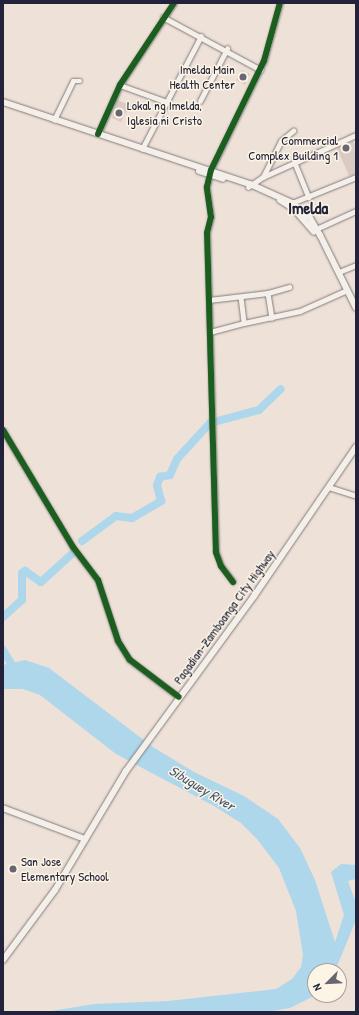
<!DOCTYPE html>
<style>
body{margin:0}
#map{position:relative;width:359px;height:1015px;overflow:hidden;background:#eee1d8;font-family:"Patrick Hand",sans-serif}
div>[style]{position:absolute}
.water>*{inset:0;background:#aed7ec}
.river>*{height:8px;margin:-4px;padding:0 4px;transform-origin:4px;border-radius:4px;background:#aed7ec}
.building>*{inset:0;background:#dacac3}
.roads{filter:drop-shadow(0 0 1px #827c7d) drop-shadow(0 0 1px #827c7d)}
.minor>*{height:4.5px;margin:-2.25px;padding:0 2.25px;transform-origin:2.25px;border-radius:2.25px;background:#f4efe9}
.major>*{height:5.5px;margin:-2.75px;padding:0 2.75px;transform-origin:2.75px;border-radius:2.75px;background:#f4efe9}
.highway>*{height:6px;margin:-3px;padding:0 3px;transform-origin:3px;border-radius:3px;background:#f4efe9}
.cycleway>*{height:6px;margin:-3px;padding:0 3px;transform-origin:3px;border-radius:3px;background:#1b5e20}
.dots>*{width:11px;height:11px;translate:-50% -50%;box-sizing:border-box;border:2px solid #fcf5e5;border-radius:50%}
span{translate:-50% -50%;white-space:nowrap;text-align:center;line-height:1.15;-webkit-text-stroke:3px #fcf5e5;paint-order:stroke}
.poi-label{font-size:13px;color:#22223b}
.right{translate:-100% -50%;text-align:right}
.left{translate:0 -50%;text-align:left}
.street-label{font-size:13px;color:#22223b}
.water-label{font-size:14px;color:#445772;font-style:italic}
.district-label{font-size:17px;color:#22223b;font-weight:700}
.frame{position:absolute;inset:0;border:4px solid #22223b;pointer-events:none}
.north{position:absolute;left:307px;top:963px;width:40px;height:40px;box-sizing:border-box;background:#fcf5e5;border:1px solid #a5a1a1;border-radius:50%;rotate:246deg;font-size:11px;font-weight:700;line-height:16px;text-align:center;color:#22223b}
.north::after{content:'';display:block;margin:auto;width:14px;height:18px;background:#696572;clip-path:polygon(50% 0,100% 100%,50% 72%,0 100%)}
</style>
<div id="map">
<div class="water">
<div style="clip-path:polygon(25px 660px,49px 668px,153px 747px,194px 772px,244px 796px,278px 819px,300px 848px,315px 880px,335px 942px,344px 915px,331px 872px,341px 864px,356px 865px,356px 879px,348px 881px,356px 903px,356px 920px,335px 971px,315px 971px,316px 995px,290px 1008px,267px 1012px,45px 1012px,94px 1004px,168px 1001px,276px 989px,292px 979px,301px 967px,303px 955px,296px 911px,279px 868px,257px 839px,241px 823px,214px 806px,116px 754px,40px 695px,23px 689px,3px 689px,3px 665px)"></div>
</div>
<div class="river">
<div style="left:82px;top:541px;width:42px;rotate:-36.3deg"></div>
<div style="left:116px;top:516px;width:16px;rotate:7deg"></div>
<div style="left:132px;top:518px;width:34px;rotate:-30deg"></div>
<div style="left:161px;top:501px;width:16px;rotate:-104deg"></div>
<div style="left:157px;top:485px;width:9px;rotate:-69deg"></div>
<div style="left:160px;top:477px;width:10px;rotate:-11deg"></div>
<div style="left:170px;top:475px;width:17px;rotate:-66deg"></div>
<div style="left:177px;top:459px;width:49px;rotate:-47.5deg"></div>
<div style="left:210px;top:423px;width:51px;rotate:-14.9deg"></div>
<div style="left:259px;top:410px;width:30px;rotate:-44deg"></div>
<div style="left:3px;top:617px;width:25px;rotate:-42deg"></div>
<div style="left:22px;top:600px;width:27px;rotate:-90deg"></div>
<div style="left:22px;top:573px;width:4px;rotate:-34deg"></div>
<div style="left:25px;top:571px;width:19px;rotate:35deg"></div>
<div style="left:41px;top:582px;width:43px;rotate:-42.2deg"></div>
<div style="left:3px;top:650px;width:26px;rotate:59deg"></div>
</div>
<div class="building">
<div style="clip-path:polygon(242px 70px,250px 74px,245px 85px,236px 80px)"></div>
<div style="clip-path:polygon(117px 100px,130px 105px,121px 122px,112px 118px)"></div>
<div style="clip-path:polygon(353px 141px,356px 148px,356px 173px,349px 176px,337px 148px)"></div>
</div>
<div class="roads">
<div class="minor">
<div style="left:163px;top:17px;width:111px;rotate:28.4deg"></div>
<div style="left:120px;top:85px;width:50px;rotate:19.9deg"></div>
<div style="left:200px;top:101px;width:59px;rotate:-62.6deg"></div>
<div style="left:54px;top:120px;width:43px;rotate:-64deg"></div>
<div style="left:73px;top:81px;width:7px"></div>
<div style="left:98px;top:134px;width:54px;rotate:-65.8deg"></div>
<div style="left:120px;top:85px;width:98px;rotate:-56.6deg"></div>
<div style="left:142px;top:149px;width:127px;rotate:-62.4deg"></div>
<div style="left:295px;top:163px;width:37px;rotate:68deg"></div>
<div style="left:263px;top:177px;width:40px;rotate:-63.4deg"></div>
<div style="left:281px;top:141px;width:16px;rotate:-40deg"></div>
<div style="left:248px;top:187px;width:18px;rotate:-34deg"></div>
<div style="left:263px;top:177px;width:102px;rotate:-24.3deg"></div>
<div style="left:292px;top:203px;width:69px;rotate:-22.1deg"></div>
<div style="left:314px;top:230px;width:46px;rotate:-24.3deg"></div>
<div style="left:339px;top:272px;width:18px;rotate:-22deg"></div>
<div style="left:268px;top:293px;width:25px;rotate:81deg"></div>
<div style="left:241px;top:297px;width:26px;rotate:83deg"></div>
<div style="left:244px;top:323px;width:57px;rotate:-12.1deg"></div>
<div style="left:300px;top:311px;width:49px;rotate:-24deg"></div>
<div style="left:209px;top:300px;width:59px;rotate:-6.8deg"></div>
<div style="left:268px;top:293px;width:22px;rotate:-16deg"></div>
<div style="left:210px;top:332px;width:35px;rotate:-15deg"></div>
<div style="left:3px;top:430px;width:136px;rotate:59.1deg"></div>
<div style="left:73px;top:547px;width:41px;rotate:52.9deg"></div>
<div style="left:98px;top:580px;width:64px;rotate:71.8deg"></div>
<div style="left:118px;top:641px;width:22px;rotate:58deg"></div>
<div style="left:130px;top:660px;width:61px;rotate:37.1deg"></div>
<div style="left:329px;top:487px;width:28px;rotate:18deg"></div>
<div style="left:233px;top:582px;width:20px;rotate:-127deg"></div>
<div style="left:221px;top:566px;width:15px;rotate:-110deg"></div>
<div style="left:216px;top:552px;width:319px;rotate:-91.6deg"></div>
<div style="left:207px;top:233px;width:16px;rotate:-76deg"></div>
<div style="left:211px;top:217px;width:30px;rotate:-98deg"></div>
<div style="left:207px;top:187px;width:17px;rotate:-77deg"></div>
<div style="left:211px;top:170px;width:121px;rotate:-64.1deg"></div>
<div style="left:264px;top:61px;width:60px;rotate:-74.6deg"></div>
</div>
<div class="major">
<div style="left:3px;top:808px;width:88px;rotate:20.7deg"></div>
</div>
<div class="highway">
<div style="left:3px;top:102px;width:260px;rotate:18.4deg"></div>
<div style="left:250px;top:184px;width:46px;rotate:24.3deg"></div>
<div style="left:292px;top:203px;width:23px;rotate:40deg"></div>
<div style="left:310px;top:218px;width:20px;rotate:60deg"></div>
<div style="left:320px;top:235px;width:81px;rotate:63.7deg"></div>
<div style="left:199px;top:171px;width:25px;rotate:18deg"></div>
<div style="left:280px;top:200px;width:17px;rotate:33deg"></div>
<div style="left:294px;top:209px;width:30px;rotate:49deg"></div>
<div style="left:3px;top:960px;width:87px;rotate:-53.4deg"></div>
<div style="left:55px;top:890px;width:139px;rotate:-59.2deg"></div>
<div style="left:126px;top:771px;width:217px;rotate:-53.8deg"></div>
<div style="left:254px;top:596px;width:181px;rotate:-55.6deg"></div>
</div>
</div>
<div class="cycleway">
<div style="left:98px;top:134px;width:54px;rotate:-65.8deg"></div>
<div style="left:120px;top:85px;width:98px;rotate:-56.6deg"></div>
<div style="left:3px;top:430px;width:136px;rotate:59.1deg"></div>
<div style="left:73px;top:547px;width:41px;rotate:52.9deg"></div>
<div style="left:98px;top:580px;width:64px;rotate:71.8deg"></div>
<div style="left:118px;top:641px;width:22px;rotate:58deg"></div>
<div style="left:130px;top:660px;width:61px;rotate:37.1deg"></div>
<div style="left:233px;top:582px;width:20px;rotate:-127deg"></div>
<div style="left:221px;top:566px;width:15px;rotate:-110deg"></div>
<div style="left:216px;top:552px;width:319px;rotate:-91.6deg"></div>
<div style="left:207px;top:233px;width:16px;rotate:-76deg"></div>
<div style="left:211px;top:217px;width:30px;rotate:-98deg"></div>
<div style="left:207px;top:187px;width:17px;rotate:-77deg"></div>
<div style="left:211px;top:170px;width:121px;rotate:-64.1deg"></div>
<div style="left:264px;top:61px;width:60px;rotate:-74.6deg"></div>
</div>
<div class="dots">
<div style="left:243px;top:77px;background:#696572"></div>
<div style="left:119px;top:113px;background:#696572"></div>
<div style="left:346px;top:148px;background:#696572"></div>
<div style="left:13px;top:869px;background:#696572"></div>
</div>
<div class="poi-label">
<span class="right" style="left:235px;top:77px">Imelda Main<br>Health Center</span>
<span class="left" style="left:127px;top:113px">Lokal ng Imelda,<br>Iglesia ni Cristo</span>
<span class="right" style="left:338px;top:148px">Commercial<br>Complex Building 1</span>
<span class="left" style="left:21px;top:869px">San Jose<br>Elementary School</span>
</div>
<div class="street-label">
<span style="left:224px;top:617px;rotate:-54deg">Pagadian-Zamboanga City Highway</span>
</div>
<div class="water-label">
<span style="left:202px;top:788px;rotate:31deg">Sibuguey River</span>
</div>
<div class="district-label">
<span style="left:308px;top:208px">Imelda</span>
</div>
<div class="frame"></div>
<div class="north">N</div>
</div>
